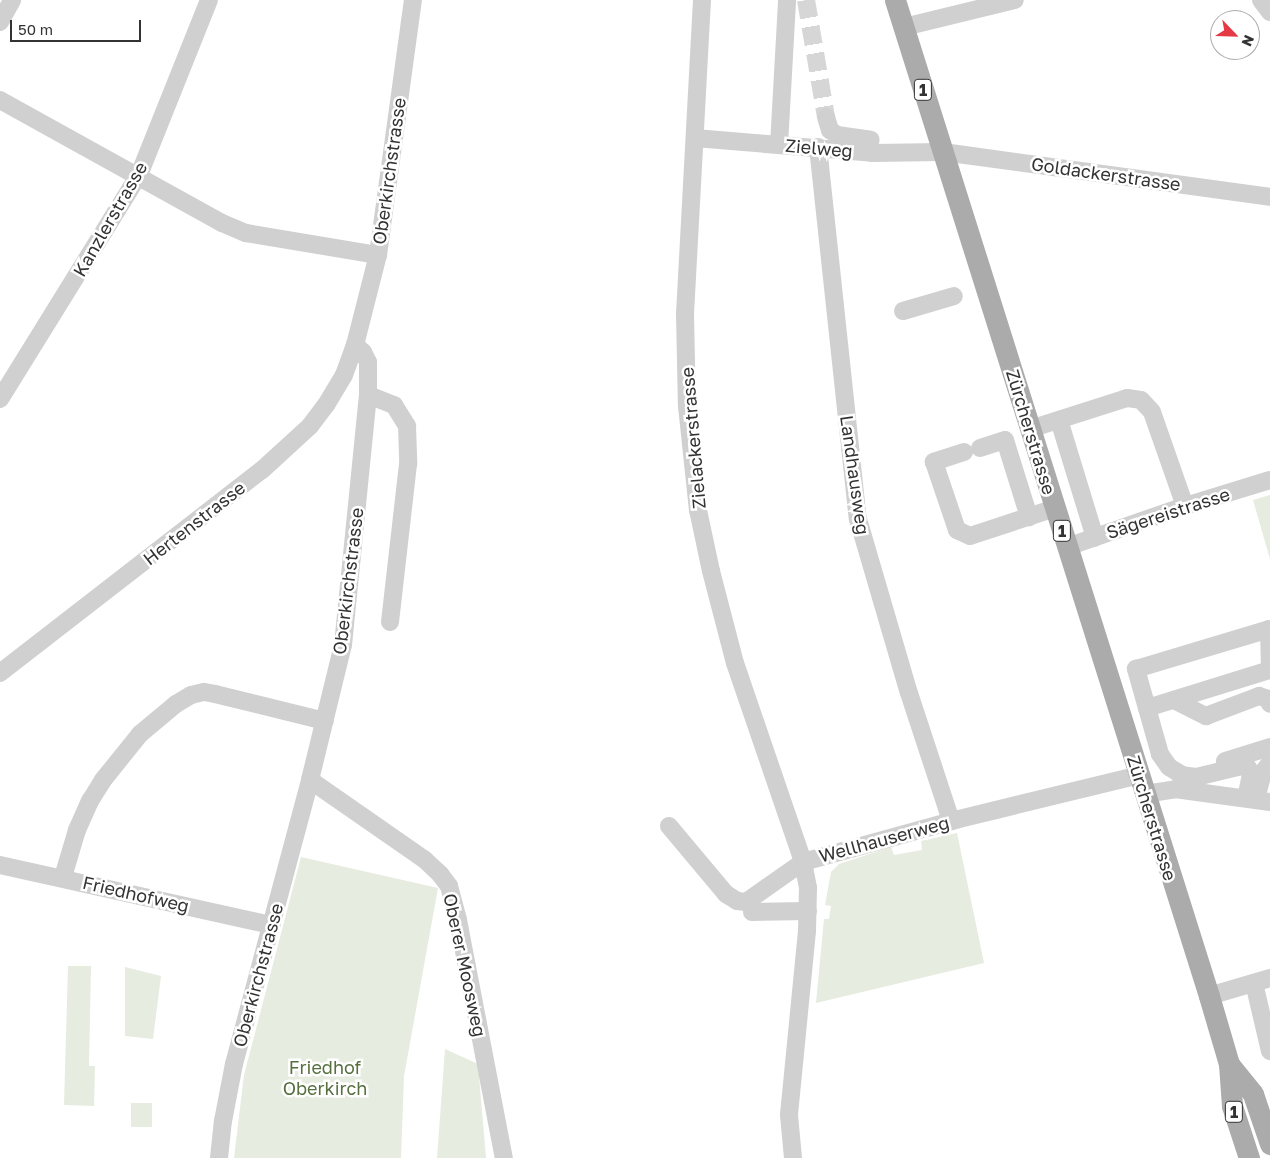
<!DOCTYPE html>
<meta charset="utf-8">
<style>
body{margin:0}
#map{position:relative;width:1270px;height:1158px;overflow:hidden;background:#fff;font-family:"Golos Text",sans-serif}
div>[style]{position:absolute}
.green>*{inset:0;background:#e6ecdf;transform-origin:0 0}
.minor-tunnel>*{height:18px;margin-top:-9px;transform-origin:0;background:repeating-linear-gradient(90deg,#d6d6d6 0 18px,transparent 0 27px)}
.minor>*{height:18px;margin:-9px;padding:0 9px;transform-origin:9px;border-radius:9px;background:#d0d0d0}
.major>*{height:21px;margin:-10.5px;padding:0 10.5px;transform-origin:10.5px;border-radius:10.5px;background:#ababab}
span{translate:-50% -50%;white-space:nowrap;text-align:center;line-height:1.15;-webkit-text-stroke:5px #fff;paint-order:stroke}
.shield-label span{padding:1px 4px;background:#fff;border:1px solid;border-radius:4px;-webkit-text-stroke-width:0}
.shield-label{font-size:16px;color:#333;font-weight:700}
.street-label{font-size:18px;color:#333}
.park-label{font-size:18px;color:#56703f}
.north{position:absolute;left:1210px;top:10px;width:50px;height:50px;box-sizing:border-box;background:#fff;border:1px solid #adadad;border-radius:50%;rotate:114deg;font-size:14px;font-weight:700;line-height:20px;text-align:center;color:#333}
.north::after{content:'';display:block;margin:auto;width:18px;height:22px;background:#e63946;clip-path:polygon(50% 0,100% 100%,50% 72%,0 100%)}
.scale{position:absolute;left:10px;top:20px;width:131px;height:22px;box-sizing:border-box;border:2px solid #333;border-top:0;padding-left:6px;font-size:15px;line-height:18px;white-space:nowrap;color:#333;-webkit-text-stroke:4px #fff;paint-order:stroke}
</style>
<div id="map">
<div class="green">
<div style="clip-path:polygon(1270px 495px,1270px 559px,1253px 500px)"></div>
<div style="clip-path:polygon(957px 833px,984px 963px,816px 1003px,824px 919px,829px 919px,831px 906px,825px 905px,831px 872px,839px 864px,891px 847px,894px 855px,922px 850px,921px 841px)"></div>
<div style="clip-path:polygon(301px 857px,438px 888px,404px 1076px,401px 1158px,234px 1158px,244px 1075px)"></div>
<div style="clip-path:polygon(68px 966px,91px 966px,89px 1066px,95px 1066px,94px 1106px,64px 1105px)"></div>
<div style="clip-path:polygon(125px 967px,161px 976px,153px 1039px,125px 1036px)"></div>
<div style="clip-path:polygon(445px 1049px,478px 1064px,486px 1158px,437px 1158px)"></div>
<div style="left:131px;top:1103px;width:21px;height:24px"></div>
</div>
<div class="minor-tunnel">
<div style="left:806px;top:0;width:119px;rotate:80.3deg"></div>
</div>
<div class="minor">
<div style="left:702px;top:0;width:314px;rotate:93.1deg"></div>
<div style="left:685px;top:314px;width:92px;rotate:88.8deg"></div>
<div style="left:687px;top:406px;width:105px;rotate:84deg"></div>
<div style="left:698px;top:510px;width:62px;rotate:78deg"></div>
<div style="left:711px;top:571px;width:95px;rotate:75.4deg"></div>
<div style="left:735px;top:663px;width:210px;rotate:71.1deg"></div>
<div style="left:803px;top:862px;width:26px;rotate:79deg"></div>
<div style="left:808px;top:888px;width:43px;rotate:91.3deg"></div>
<div style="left:807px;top:931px;width:185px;rotate:95.6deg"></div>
<div style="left:789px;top:1115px;width:43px;rotate:84.7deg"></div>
<div style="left:1261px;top:0;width:15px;rotate:53deg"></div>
<div style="left:0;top:22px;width:25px;rotate:-61deg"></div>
<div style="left:904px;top:27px;width:114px;rotate:-13.7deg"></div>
<div style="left:0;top:100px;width:254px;rotate:29deg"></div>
<div style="left:222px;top:223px;width:26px;rotate:23deg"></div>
<div style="left:246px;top:233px;width:134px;rotate:9.5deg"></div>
<div style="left:826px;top:117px;width:14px;rotate:73deg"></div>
<div style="left:830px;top:130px;width:9px;rotate:36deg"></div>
<div style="left:837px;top:135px;width:34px;rotate:8deg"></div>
<div style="left:695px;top:138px;width:178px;rotate:4.8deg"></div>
<div style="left:872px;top:153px;width:71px;rotate:-0.8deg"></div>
<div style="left:943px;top:152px;width:330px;rotate:7.8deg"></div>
<div style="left:779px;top:145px;width:145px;rotate:-86.8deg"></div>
<div style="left:818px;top:147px;width:374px;rotate:83.9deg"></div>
<div style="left:858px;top:519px;width:181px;rotate:73.7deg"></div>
<div style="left:909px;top:693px;width:135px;rotate:71.8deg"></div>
<div style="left:903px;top:311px;width:53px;rotate:-16.4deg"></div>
<div style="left:368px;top:395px;width:28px;rotate:21deg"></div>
<div style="left:394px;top:405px;width:25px;rotate:58deg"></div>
<div style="left:407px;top:426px;width:38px;rotate:88deg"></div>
<div style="left:408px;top:464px;width:159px;rotate:96.5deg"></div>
<div style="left:0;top:399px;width:264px;rotate:-58.2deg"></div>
<div style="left:139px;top:175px;width:188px;rotate:-68.2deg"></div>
<div style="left:1059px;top:420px;width:123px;rotate:73deg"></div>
<div style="left:1030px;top:429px;width:102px;rotate:-17.7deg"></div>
<div style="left:1127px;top:398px;width:14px;rotate:8deg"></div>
<div style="left:1141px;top:400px;width:16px;rotate:47deg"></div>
<div style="left:1152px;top:412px;width:100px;rotate:70.7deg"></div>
<div style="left:980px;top:448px;width:26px;rotate:-18deg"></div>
<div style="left:1005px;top:440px;width:81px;rotate:72.7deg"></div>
<div style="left:964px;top:452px;width:32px;rotate:162deg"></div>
<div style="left:934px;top:462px;width:72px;rotate:71.3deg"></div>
<div style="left:957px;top:530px;width:14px;rotate:25deg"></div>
<div style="left:970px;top:536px;width:89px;rotate:-18.2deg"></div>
<div style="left:1067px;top:547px;width:125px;rotate:-19.2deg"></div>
<div style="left:1185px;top:506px;width:89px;rotate:-17deg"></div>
<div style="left:0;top:673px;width:331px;rotate:-37.8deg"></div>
<div style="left:262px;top:470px;width:65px;rotate:-42.5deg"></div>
<div style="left:310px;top:426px;width:26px;rotate:-53deg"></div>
<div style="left:326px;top:405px;width:35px;rotate:-59deg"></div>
<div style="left:344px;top:375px;width:32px;rotate:-70deg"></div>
<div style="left:355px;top:345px;width:93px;rotate:-75.7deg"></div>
<div style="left:378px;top:255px;width:257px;rotate:-82.2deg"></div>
<div style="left:1174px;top:700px;width:36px;rotate:27deg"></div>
<div style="left:1206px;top:716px;width:57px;rotate:-20.7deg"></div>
<div style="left:1259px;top:696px;width:9px;rotate:18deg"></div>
<div style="left:1268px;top:699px;width:5px;rotate:68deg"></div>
<div style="left:1147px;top:708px;width:41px;rotate:-105.8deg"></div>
<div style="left:1136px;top:669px;width:139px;rotate:-16.7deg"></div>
<div style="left:1269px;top:629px;width:41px;rotate:88.6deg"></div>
<div style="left:1225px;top:761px;width:47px;rotate:-17.3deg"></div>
<div style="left:310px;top:780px;width:140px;rotate:34.8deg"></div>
<div style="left:425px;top:860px;width:21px;rotate:43deg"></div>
<div style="left:440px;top:874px;width:15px;rotate:53deg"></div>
<div style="left:449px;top:886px;width:35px;rotate:75deg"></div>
<div style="left:458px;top:920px;width:242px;rotate:79.1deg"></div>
<div style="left:1145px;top:794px;width:30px;rotate:-9deg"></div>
<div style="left:1175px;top:789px;width:96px;rotate:7.8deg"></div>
<div style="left:1257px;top:795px;width:24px;rotate:-75deg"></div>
<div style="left:1263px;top:772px;width:11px;rotate:-52deg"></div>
<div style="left:1246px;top:798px;width:24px;rotate:-78deg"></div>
<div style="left:1251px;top:775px;width:8px;rotate:-113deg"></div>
<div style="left:1248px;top:768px;width:6px;rotate:-162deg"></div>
<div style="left:1242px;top:766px;width:47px;rotate:166.6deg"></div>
<div style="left:1196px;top:777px;width:14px;rotate:-172deg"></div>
<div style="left:1182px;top:775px;width:15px;rotate:-148deg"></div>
<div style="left:1169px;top:767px;width:16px;rotate:-125deg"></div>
<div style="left:1160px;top:754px;width:48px;rotate:-105.8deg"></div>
<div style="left:1147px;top:708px;width:129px;rotate:-17.2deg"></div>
<div style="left:669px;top:826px;width:89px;rotate:50deg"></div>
<div style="left:726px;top:894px;width:13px;rotate:32deg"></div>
<div style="left:737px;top:901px;width:9px;rotate:6deg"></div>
<div style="left:746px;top:902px;width:70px;rotate:-35.1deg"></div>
<div style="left:803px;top:862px;width:162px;rotate:-15.4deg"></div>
<div style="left:959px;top:819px;width:185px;rotate:-13.7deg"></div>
<div style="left:0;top:865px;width:278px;rotate:12.5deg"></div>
<div style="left:63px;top:877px;width:49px;rotate:-73.4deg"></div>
<div style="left:77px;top:830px;width:32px;rotate:-66deg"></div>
<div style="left:90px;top:801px;width:25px;rotate:-58deg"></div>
<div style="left:103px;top:780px;width:59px;rotate:-51.2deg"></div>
<div style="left:140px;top:734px;width:47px;rotate:-39.8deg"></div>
<div style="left:176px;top:704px;width:17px;rotate:-31deg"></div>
<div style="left:191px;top:695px;width:13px;rotate:-13deg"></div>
<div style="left:204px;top:692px;width:11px;rotate:10deg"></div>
<div style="left:215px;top:694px;width:113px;rotate:13.8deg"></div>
<div style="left:752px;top:912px;width:56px;rotate:-1deg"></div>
<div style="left:1254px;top:983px;width:70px;rotate:76.8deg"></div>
<div style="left:1209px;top:996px;width:64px;rotate:-16.4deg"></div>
<div style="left:219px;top:1158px;width:37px;rotate:-84deg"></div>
<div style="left:223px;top:1121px;width:58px;rotate:-79.1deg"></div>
<div style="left:234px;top:1064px;width:294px;rotate:-75deg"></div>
<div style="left:310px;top:780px;width:139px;rotate:-76.3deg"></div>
<div style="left:343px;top:645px;width:251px;rotate:-84.3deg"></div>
<div style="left:368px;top:395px;width:33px;rotate:-90deg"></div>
<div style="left:368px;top:362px;width:11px;rotate:-117deg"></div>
<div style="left:363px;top:352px;width:11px;rotate:-139deg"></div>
</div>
<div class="major">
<div style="left:895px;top:0;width:1044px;rotate:72.5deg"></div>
<div style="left:1209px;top:996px;width:71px;rotate:73.6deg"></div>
<div style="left:1229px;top:1064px;width:42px;rotate:85.9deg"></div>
<div style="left:1232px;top:1106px;width:55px;rotate:71.9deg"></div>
<div style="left:1229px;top:1064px;width:38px;rotate:51deg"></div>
<div style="left:1253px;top:1094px;width:53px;rotate:71.2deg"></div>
</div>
<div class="shield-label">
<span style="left:923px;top:90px">1</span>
<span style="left:1062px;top:531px">1</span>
<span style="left:1234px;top:1112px">1</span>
</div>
<div class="street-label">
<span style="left:819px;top:148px;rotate:5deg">Zielweg</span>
<span style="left:389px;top:171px;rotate:-82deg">Oberkirchstrasse</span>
<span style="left:1106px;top:174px;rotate:8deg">Goldackerstrasse</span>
<span style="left:110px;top:219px;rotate:-60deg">Kanzlerstrasse</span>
<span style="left:1031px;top:432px;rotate:73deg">Zürcherstrasse</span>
<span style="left:693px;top:438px;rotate:-95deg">Zielackerstrasse</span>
<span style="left:855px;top:475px;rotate:82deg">Landhausweg</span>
<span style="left:1168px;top:513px;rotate:-18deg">Sägereistrasse</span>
<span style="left:194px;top:523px;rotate:-38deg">Hertenstrasse</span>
<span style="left:348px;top:581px;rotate:-83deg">Oberkirchstrasse</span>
<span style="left:1152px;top:818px;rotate:73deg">Zürcherstrasse</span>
<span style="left:884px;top:839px;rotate:-15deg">Wellhauserweg</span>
<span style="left:136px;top:894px;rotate:13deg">Friedhofweg</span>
<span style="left:465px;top:965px;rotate:78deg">Oberer Moosweg</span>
<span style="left:258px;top:975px;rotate:-75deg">Oberkirchstrasse</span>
</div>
<div class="park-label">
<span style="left:325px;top:1078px">Friedhof<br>Oberkirch</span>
</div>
<div class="north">N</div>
<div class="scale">50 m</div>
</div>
